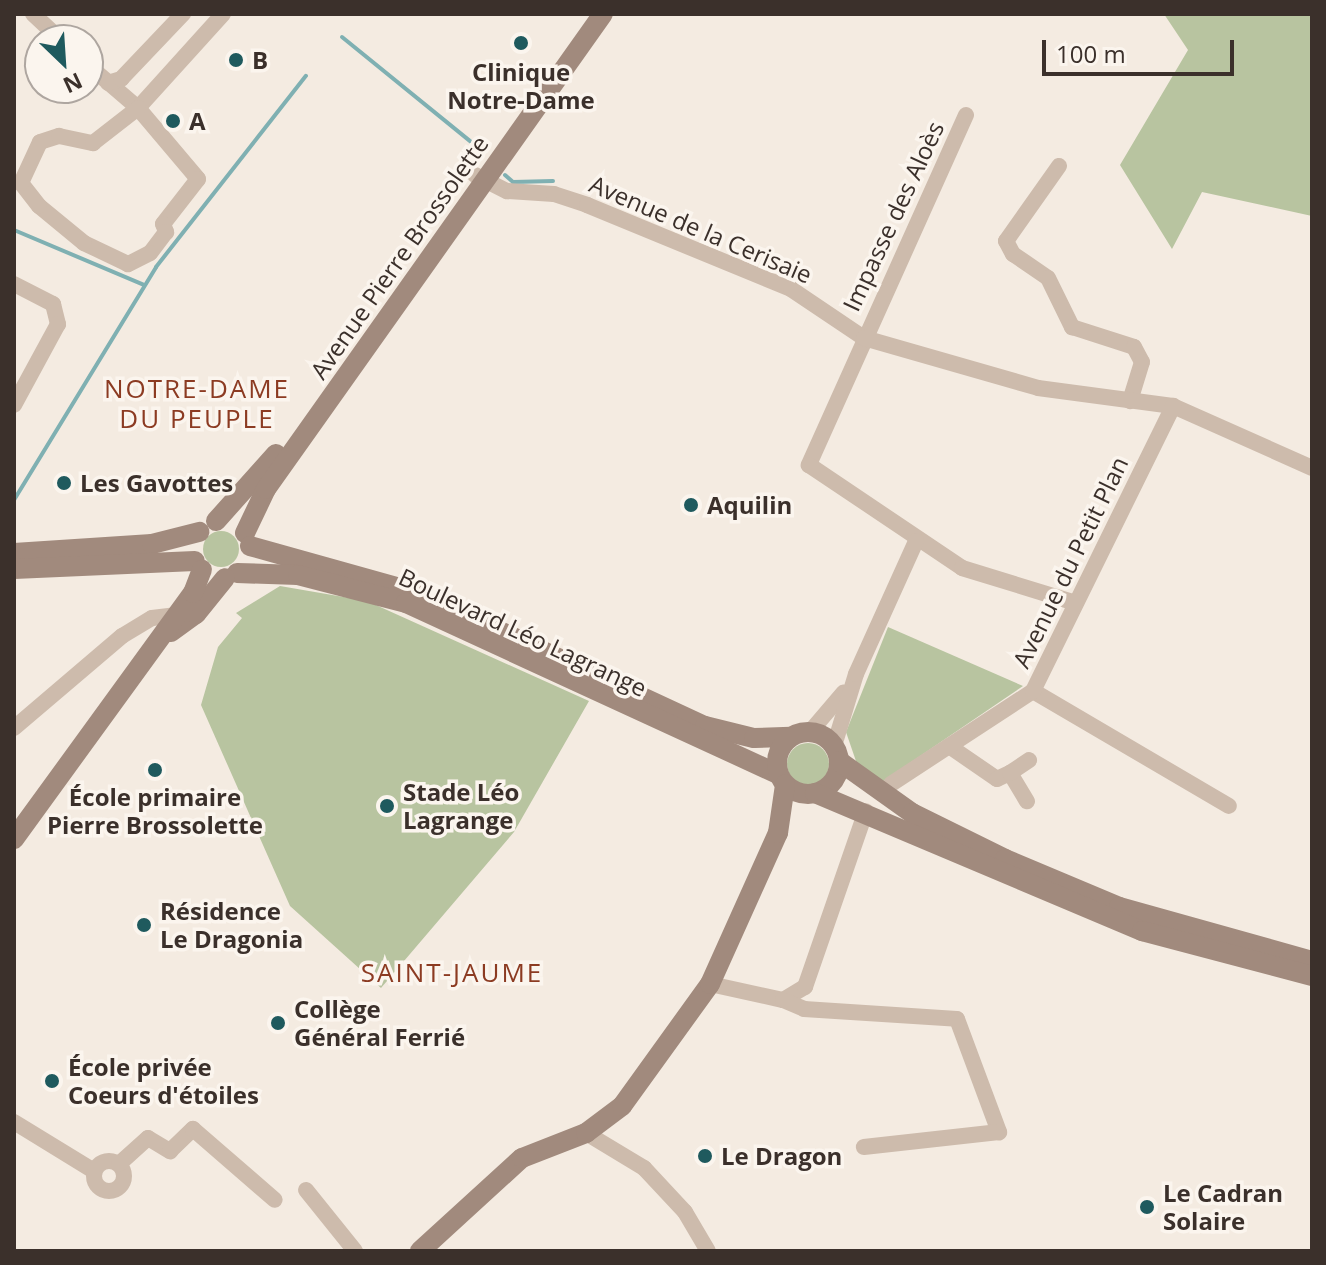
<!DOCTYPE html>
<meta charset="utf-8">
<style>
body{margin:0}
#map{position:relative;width:1326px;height:1265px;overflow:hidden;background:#f4ebe1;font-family:"Open Sans",sans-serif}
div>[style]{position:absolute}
.green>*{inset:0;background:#b8c4a0}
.round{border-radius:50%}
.stream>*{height:4px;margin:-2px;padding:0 2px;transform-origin:2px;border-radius:2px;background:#7fb0b2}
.street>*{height:16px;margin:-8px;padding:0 8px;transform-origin:8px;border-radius:8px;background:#cdbbac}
.street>.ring{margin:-8px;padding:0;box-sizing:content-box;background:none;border:16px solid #cdbbac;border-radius:50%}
.secondary>*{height:20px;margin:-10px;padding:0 10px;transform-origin:10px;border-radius:10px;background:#a18a7d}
.secondary>.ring{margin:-10px;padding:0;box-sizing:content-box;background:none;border:20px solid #a18a7d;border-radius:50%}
.dots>*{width:22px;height:22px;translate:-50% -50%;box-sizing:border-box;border:4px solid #fbf5ee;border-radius:50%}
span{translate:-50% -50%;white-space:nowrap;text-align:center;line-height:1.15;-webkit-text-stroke:7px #fbf5ee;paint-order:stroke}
.poi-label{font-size:24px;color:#3b302b;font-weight:700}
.left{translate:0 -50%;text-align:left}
.street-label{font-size:24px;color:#3b302b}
.neighbourhood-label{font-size:26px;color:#8c3b22;letter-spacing:2px}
.frame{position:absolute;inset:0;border:16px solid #3b302b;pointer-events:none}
.north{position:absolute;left:24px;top:24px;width:80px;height:80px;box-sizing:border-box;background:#fbf5ee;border:2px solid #aea6a0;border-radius:50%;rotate:155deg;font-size:22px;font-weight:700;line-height:32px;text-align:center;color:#3b302b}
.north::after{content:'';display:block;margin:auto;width:28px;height:36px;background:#1f5a5e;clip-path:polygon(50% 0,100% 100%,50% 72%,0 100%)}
.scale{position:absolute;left:1042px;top:40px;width:192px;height:36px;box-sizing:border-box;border:4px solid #3b302b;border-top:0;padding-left:10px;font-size:24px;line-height:28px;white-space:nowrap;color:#3b302b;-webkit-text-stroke:6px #fbf5ee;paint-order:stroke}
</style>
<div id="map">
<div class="green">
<div style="clip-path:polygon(1164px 14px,1312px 14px,1312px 216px,1202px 192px,1172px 249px,1120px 165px,1188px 50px)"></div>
<div class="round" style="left:203px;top:531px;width:36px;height:36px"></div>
<div style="clip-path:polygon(280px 586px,367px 601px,589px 701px,514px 832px,381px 988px,290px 906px,201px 705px,218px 647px,242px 618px,236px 613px)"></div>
<div style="clip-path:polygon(888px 627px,1023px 686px,882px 782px,858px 767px,846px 732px)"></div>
<div class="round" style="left:787px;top:743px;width:42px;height:42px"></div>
</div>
<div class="stream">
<div style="left:342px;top:37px;width:173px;rotate:39.1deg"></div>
<div style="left:505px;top:175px;width:11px;rotate:41deg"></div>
<div style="left:513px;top:182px;width:40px;rotate:-1.4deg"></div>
<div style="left:14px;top:230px;width:141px;rotate:22.9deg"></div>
<div style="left:14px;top:500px;width:273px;rotate:-58.6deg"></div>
<div style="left:156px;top:267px;width:243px;rotate:-51.9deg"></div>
</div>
<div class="street">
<div style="left:33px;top:14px;width:38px;rotate:43deg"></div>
<div style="left:88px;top:65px;width:66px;rotate:40.7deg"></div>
<div style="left:138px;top:108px;width:127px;rotate:-47.9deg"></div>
<div style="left:108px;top:83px;width:14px;rotate:-17deg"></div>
<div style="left:121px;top:79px;width:90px;rotate:-46.4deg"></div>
<div style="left:138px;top:108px;width:93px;rotate:49.8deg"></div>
<div style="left:198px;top:179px;width:57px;rotate:127.9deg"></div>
<div style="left:163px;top:224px;width:9px;rotate:69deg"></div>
<div style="left:166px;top:232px;width:26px;rotate:127deg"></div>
<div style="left:150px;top:253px;width:25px;rotate:153deg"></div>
<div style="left:128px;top:264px;width:49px;rotate:-154.5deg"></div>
<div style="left:84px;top:243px;width:58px;rotate:-140.6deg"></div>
<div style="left:39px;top:206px;width:29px;rotate:-128deg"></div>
<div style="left:21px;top:183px;width:45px;rotate:-65.1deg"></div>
<div style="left:40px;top:142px;width:20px;rotate:-18deg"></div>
<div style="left:59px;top:136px;width:35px;rotate:12deg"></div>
<div style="left:93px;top:143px;width:57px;rotate:-37.9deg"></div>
<div style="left:966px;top:115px;width:384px;rotate:114.2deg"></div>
<div style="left:809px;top:465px;width:184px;rotate:33.9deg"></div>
<div style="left:962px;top:568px;width:119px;rotate:17.1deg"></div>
<div style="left:1059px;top:166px;width:92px;rotate:125.2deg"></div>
<div style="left:1006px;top:241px;width:15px;rotate:62deg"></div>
<div style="left:1013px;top:254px;width:42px;rotate:34.4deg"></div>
<div style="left:1048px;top:278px;width:55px;rotate:63.9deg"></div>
<div style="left:1072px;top:327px;width:65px;rotate:17.9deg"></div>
<div style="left:1134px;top:347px;width:17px;rotate:62deg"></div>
<div style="left:1142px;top:362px;width:41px;rotate:107.1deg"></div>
<div style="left:475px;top:175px;width:36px;rotate:27deg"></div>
<div style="left:507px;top:191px;width:47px;rotate:3.7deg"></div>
<div style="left:554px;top:194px;width:35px;rotate:18deg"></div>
<div style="left:587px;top:205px;width:221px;rotate:22.4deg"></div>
<div style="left:791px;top:289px;width:88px;rotate:33.9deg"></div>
<div style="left:864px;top:338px;width:181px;rotate:16deg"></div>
<div style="left:1038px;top:388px;width:136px;rotate:7.6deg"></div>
<div style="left:1173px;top:406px;width:152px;rotate:24deg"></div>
<div style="left:14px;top:284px;width:44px;rotate:27.1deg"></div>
<div style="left:53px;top:304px;width:21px;rotate:76deg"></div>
<div style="left:58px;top:324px;width:92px;rotate:118.5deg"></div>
<div style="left:1033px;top:691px;width:227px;rotate:30.4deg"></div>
<div style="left:14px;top:728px;width:142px;rotate:-40.4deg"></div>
<div style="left:122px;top:636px;width:35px;rotate:-31deg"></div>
<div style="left:152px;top:618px;width:23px;rotate:-7deg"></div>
<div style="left:175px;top:615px;width:8px;rotate:67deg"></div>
<div style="left:810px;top:732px;width:52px;rotate:-49.6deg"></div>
<div style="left:834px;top:746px;width:75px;rotate:-73deg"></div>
<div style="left:856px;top:674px;width:146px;rotate:-65.7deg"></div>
<div style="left:949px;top:746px;width:58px;rotate:34.5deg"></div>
<div style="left:997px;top:779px;width:14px;rotate:-25deg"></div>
<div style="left:1010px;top:773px;width:33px;rotate:59deg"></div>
<div style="left:1010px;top:773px;width:23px;rotate:-34deg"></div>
<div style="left:891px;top:784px;width:170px;rotate:-33.2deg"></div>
<div style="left:1033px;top:691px;width:318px;rotate:-63.8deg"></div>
<div style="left:710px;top:984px;width:75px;rotate:12.4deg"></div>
<div style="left:783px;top:1000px;width:26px;rotate:-31deg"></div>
<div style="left:805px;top:987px;width:186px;rotate:-70.9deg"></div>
<div style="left:783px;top:1000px;width:23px;rotate:23deg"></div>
<div style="left:804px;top:1009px;width:153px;rotate:3.7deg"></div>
<div style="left:957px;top:1019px;width:121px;rotate:69.6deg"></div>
<div style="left:999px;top:1132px;width:136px;rotate:173.7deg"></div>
<div style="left:14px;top:1122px;width:94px;rotate:31.5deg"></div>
<div style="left:586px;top:1133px;width:68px;rotate:31.1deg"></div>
<div style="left:644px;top:1168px;width:60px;rotate:47deg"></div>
<div style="left:685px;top:1212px;width:45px;rotate:59.5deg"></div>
<div class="ring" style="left:94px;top:1161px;width:14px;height:14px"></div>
<div style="left:119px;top:1164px;width:39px;rotate:-42deg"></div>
<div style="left:148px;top:1138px;width:26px;rotate:31deg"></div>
<div style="left:170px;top:1151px;width:32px;rotate:-44deg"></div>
<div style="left:193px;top:1129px;width:108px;rotate:40.9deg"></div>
<div style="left:306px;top:1190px;width:78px;rotate:51.2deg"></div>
</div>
<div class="secondary">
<div style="left:216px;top:521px;width:90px;rotate:-48.2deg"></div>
<div style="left:245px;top:533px;width:49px;rotate:-64.5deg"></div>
<div style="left:266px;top:489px;width:582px;rotate:-54.65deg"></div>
<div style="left:250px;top:546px;width:174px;rotate:15.6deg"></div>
<div style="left:418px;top:593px;width:316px;rotate:24.9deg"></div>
<div style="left:705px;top:726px;width:50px;rotate:13.8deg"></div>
<div style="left:754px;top:738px;width:37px;rotate:-2deg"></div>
<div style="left:14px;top:553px;width:138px;rotate:-3.7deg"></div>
<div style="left:152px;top:544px;width:49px;rotate:-14.3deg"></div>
<div style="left:14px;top:569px;width:181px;rotate:-2.5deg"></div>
<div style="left:237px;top:573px;width:61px;rotate:1.9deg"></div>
<div style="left:298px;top:575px;width:112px;rotate:14.5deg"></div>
<div style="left:406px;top:603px;width:409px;rotate:24.7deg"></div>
<div style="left:171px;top:632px;width:31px;rotate:-36deg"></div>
<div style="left:196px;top:614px;width:46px;rotate:-51.1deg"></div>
<div class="ring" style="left:777px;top:732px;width:42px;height:42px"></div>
<div style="left:839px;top:761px;width:90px;rotate:35.5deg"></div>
<div style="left:912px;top:813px;width:104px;rotate:26.3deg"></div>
<div style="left:1005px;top:859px;width:124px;rotate:22.8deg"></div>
<div style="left:1119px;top:907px;width:200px;rotate:15.6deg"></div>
<div style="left:815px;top:793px;width:355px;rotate:22.9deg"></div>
<div style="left:1142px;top:931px;width:176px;rotate:14.8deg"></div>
<div style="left:14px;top:839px;width:304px;rotate:-54deg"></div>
<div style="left:193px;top:593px;width:25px;rotate:-69deg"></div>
<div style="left:420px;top:1251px;width:138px;rotate:-42.4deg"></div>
<div style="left:522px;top:1158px;width:69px;rotate:-21.3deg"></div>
<div style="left:586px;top:1133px;width:45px;rotate:-36.9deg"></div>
<div style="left:622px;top:1106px;width:150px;rotate:-54.2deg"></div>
<div style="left:710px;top:984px;width:166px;rotate:-65.8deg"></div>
<div style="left:778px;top:833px;width:49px;rotate:-81.7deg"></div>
</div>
<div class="dots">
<div style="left:521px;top:43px;background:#1f5a5e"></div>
<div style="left:236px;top:60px;background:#1f5a5e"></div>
<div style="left:173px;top:121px;background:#1f5a5e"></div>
<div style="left:64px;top:483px;background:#1f5a5e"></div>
<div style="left:691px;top:505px;background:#1f5a5e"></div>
<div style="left:155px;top:770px;background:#1f5a5e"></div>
<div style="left:387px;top:806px;background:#1f5a5e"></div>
<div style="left:144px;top:925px;background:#1f5a5e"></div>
<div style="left:278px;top:1023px;background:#1f5a5e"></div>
<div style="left:52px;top:1081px;background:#1f5a5e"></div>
<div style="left:705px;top:1156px;background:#1f5a5e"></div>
<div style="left:1147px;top:1207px;background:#1f5a5e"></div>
</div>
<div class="poi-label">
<span class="left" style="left:252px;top:60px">B</span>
<span style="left:521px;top:86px">Clinique<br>Notre-Dame</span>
<span class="left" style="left:189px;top:121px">A</span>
<span class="left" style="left:80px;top:483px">Les Gavottes</span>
<span class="left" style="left:707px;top:505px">Aquilin</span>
<span class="left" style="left:403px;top:806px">Stade Léo<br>Lagrange</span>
<span style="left:155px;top:811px">École primaire<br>Pierre Brossolette</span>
<span class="left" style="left:160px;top:925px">Résidence<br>Le Dragonia</span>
<span class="left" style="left:294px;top:1023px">Collège<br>Général Ferrié</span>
<span class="left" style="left:68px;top:1081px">École privée<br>Coeurs d'étoiles</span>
<span class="left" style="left:721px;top:1156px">Le Dragon</span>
<span class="left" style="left:1163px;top:1207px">Le Cadran<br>Solaire</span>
</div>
<div class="street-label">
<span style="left:893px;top:216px;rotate:-65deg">Impasse des Aloès</span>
<span style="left:701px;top:229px;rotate:23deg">Avenue de la Cerisaie</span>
<span style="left:399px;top:257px;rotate:-55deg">Avenue Pierre Brossolette</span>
<span style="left:1070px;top:562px;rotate:-64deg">Avenue du Petit Plan</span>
<span style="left:523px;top:632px;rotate:25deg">Boulevard Léo Lagrange</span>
</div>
<div class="neighbourhood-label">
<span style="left:197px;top:404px">NOTRE-DAME<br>DU PEUPLE</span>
<span style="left:452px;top:973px">SAINT-JAUME</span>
</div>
<div class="frame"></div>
<div class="north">N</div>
<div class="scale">100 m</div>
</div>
